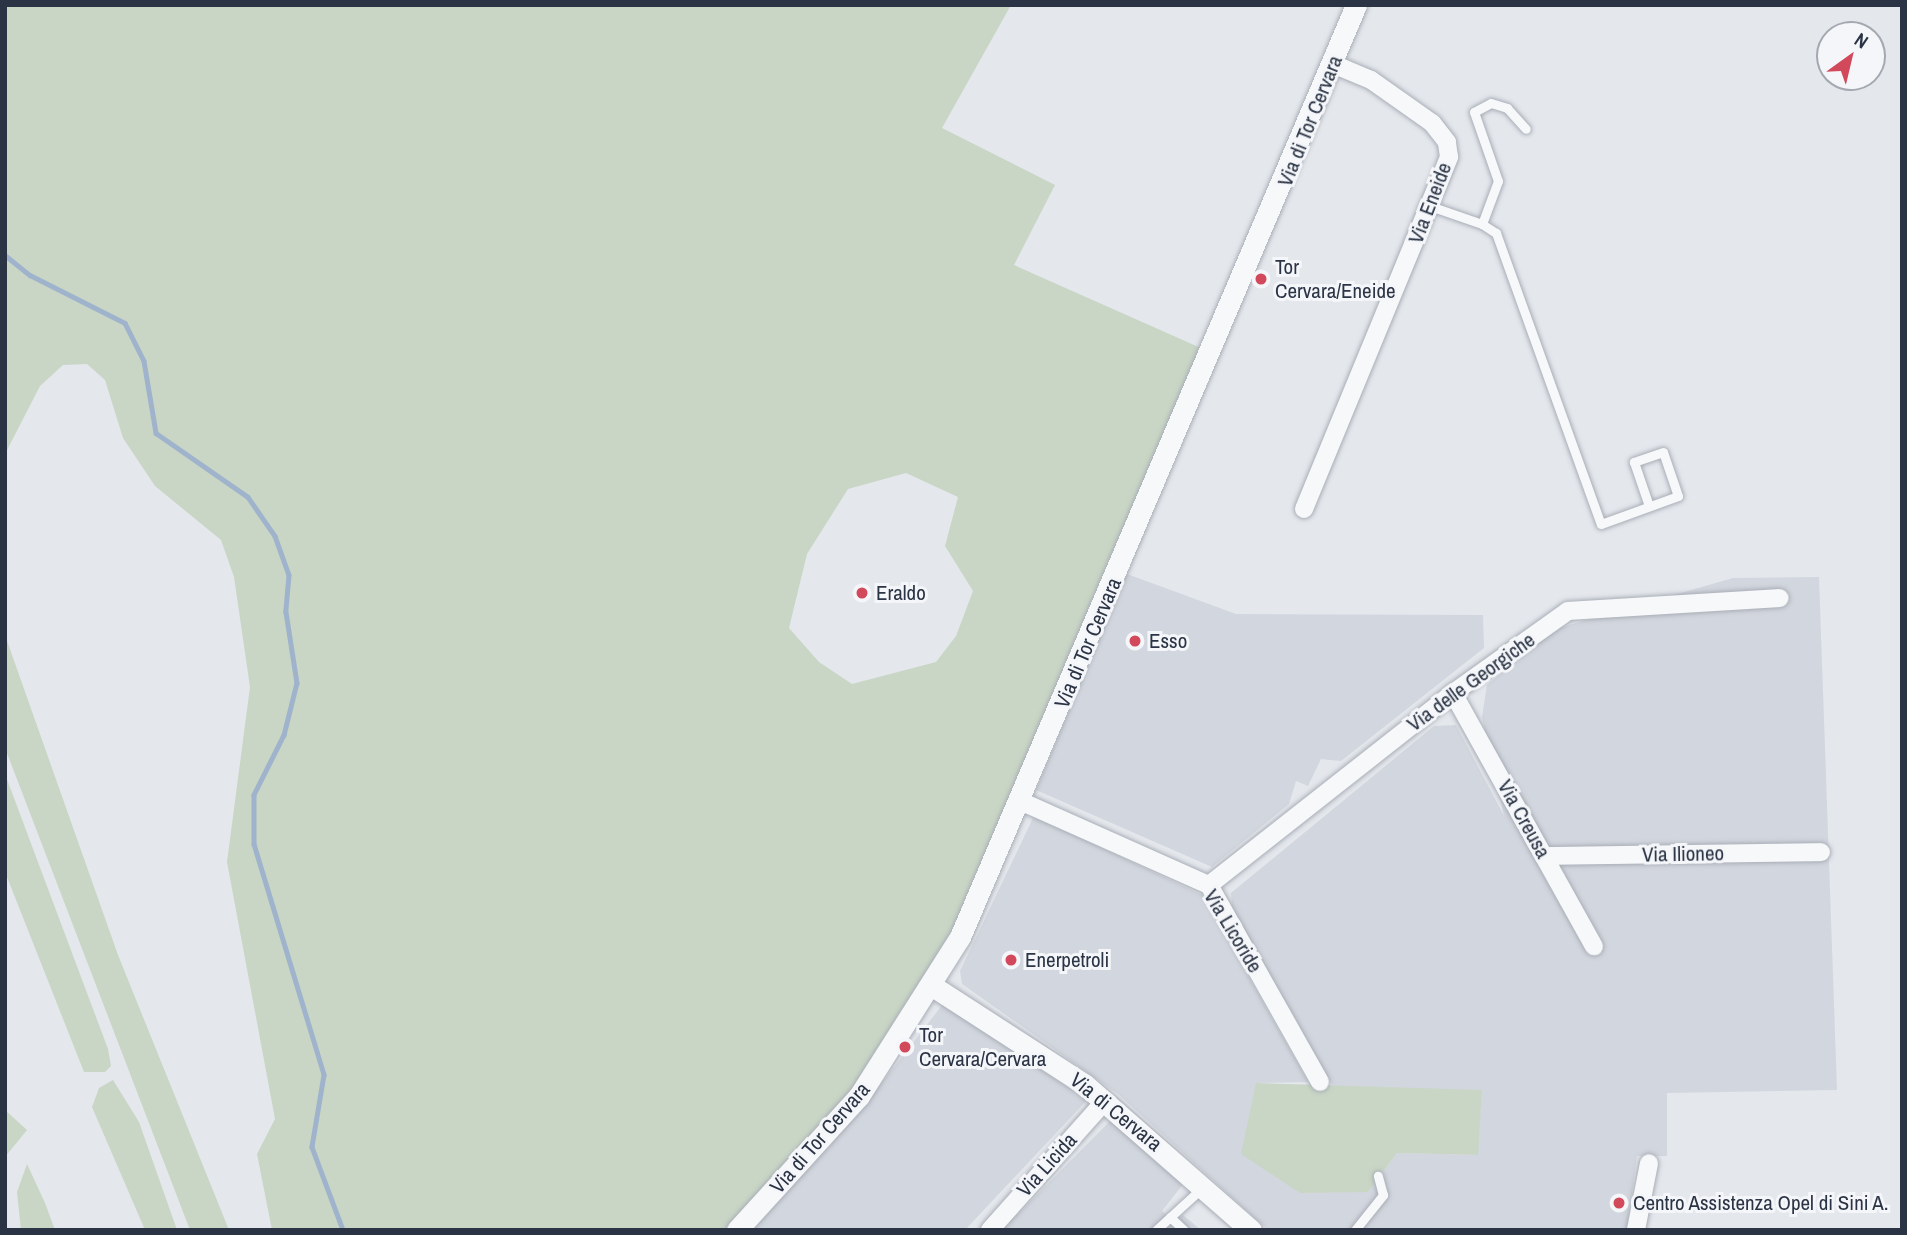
<!DOCTYPE html>
<style>
body{margin:0}
#map{position:relative;width:1907px;height:1235px;overflow:hidden;background:#e4e7ec;font-family:"Archivo Narrow",sans-serif}
div>[style]{position:absolute}
.built>*{inset:0;background:#d2d6de}
.green>*{inset:0;background:#c9d6c5}
.stream>*{height:4.5px;margin:-2.25px;padding:0 2.25px;transform-origin:2.25px;border-radius:2.25px;background:#9fb4cc}
.roads{filter:drop-shadow(0 0 2px #a9aeb7) drop-shadow(0 0 2px #a9aeb7)}
.service>*{height:9px;margin:-4.5px;padding:0 4.5px;transform-origin:4.5px;border-radius:4.5px;background:#f7f8fa}
.minor>*{height:18px;margin:-9px;padding:0 9px;transform-origin:9px;border-radius:9px;background:#f7f8fa}
.tertiary>*{height:21px;margin:-10.5px;padding:0 10.5px;transform-origin:10.5px;border-radius:10.5px;background:#f7f8fa}
.dots>*{width:19px;height:19px;translate:-50% -50%;box-sizing:border-box;border:4px solid #f4f6f9;border-radius:50%}
span{translate:-50% -50%;white-space:nowrap;text-align:center;line-height:1.15;-webkit-text-stroke:6px #f4f6f9;paint-order:stroke}
.street-label{font-size:21px;color:#2b3445}
.poi-label{font-size:21px;color:#2b3445}
.left{translate:0 -50%;text-align:left}
.frame{position:absolute;inset:0;border:7px solid #2b3445;pointer-events:none}
.north{position:absolute;left:1816px;top:21px;width:70px;height:70px;box-sizing:border-box;background:#f4f6f9;border:2px solid #a4a8b1;border-radius:50%;rotate:34deg;font-size:19px;font-weight:700;line-height:28px;text-align:center;color:#2b3445}
.north::after{content:'';display:block;margin:auto;width:24px;height:32px;background:#d1495b;clip-path:polygon(50% 0,100% 100%,50% 72%,0 100%)}
</style>
<div id="map">
<div class="built">
<div style="clip-path:polygon(1127px 574px,1236px 614px,1483px 615px,1484px 648px,1341px 761px,1321px 759px,1308px 786px,1296px 781px,1289px 804px,1212px 867px,1036px 790px)"></div>
<div style="clip-path:polygon(1819px 577px,1837px 1090px,1667px 1093px,1667px 1156px,1637px 1156px,1627px 1230px,1268px 1230px,1118px 1094px,962px 984px,960px 971px,1034px 816px,1202px 895px,1308px 1082px,1256px 1083px,1368px 1192px,1397px 1153px,1477px 1155px,1482px 1090px,1335px 1090px,1232px 907px,1231px 893px,1434px 726px,1456px 725px,1504px 816px,1482px 717px,1487px 685px,1552px 630px,1733px 578px)"></div>
<div style="clip-path:polygon(943px 1004px,1087px 1100px,965px 1230px,750px 1230px,870px 1098px)"></div>
<div style="clip-path:polygon(1114px 1117px,1184px 1183px,1162px 1211px,1176px 1222px,1183px 1215px,1201px 1230px,1002px 1230px)"></div>
</div>
<div class="green">
<div style="clip-path:polygon(evenodd,5px 5px,1011px 5px,942px 128px,1055px 185px,1014px 265px,1203px 349px,952px 935px,867px 1073px,725px 1230px,272px 1230px,257px 1154px,275px 1119px,227px 862px,250px 687px,234px 577px,221px 540px,155px 486px,123px 438px,105px 380px,87px 364px,63px 365px,40px 386px,5px 454px,5px 5px,906px 473px,958px 497px,945px 546px,973px 591px,956px 636px,936px 662px,852px 684px,819px 662px,789px 628px,807px 554px,848px 489px,906px 473px)"></div>
<div style="clip-path:polygon(5px 635px,118px 955px,229px 1230px,190px 1230px,5px 748px)"></div>
<div style="clip-path:polygon(5px 774px,108px 1049px,111px 1066px,105px 1072px,84px 1072px,5px 872px)"></div>
<div style="clip-path:polygon(113px 1080px,139px 1122px,177px 1230px,145px 1230px,92px 1107px,99px 1088px)"></div>
<div style="clip-path:polygon(1256px 1083px,1482px 1090px,1478px 1155px,1397px 1153px,1368px 1192px,1300px 1193px,1241px 1154px)"></div>
<div style="clip-path:polygon(5px 1110px,27px 1130px,5px 1157px)"></div>
<div style="clip-path:polygon(27px 1164px,45px 1203px,55px 1230px,21px 1230px,17px 1192px)"></div>
</div>
<div class="stream">
<div style="left:5px;top:255px;width:32px;rotate:39deg"></div>
<div style="left:30px;top:275px;width:106px;rotate:26.8deg"></div>
<div style="left:125px;top:323px;width:42px;rotate:63.4deg"></div>
<div style="left:144px;top:361px;width:73px;rotate:80.5deg"></div>
<div style="left:156px;top:433px;width:112px;rotate:34.8deg"></div>
<div style="left:248px;top:497px;width:47px;rotate:55.3deg"></div>
<div style="left:275px;top:536px;width:41px;rotate:70.3deg"></div>
<div style="left:289px;top:575px;width:37px;rotate:95deg"></div>
<div style="left:286px;top:612px;width:72px;rotate:81.2deg"></div>
<div style="left:297px;top:683px;width:54px;rotate:104deg"></div>
<div style="left:284px;top:735px;width:67px;rotate:116.6deg"></div>
<div style="left:254px;top:795px;width:49px;rotate:90deg"></div>
<div style="left:254px;top:844px;width:241px;rotate:73.1deg"></div>
<div style="left:324px;top:1075px;width:73px;rotate:99.5deg"></div>
<div style="left:312px;top:1147px;width:89px;rotate:69.5deg"></div>
</div>
<div class="roads">
<div class="service">
<div style="left:1430px;top:206px;width:55px;rotate:19.1deg"></div>
<div style="left:1482px;top:224px;width:46px;rotate:-69.6deg"></div>
<div style="left:1498px;top:181px;width:73px;rotate:-109.2deg"></div>
<div style="left:1474px;top:112px;width:19px;rotate:-28deg"></div>
<div style="left:1491px;top:103px;width:17px;rotate:17deg"></div>
<div style="left:1507px;top:108px;width:28px;rotate:48deg"></div>
<div style="left:1482px;top:224px;width:17px;rotate:33deg"></div>
<div style="left:1496px;top:233px;width:309px;rotate:70.2deg"></div>
<div style="left:1601px;top:524px;width:82px;rotate:-20deg"></div>
<div style="left:1678px;top:496px;width:46px;rotate:-108.8deg"></div>
<div style="left:1663px;top:452px;width:31px;rotate:161deg"></div>
<div style="left:1634px;top:462px;width:46px;rotate:71.2deg"></div>
<div style="left:1170px;top:1217px;width:19px;rotate:43deg"></div>
<div style="left:1156px;top:1230px;width:62px;rotate:-42.4deg"></div>
<div style="left:1355px;top:1230px;width:45px;rotate:-51.3deg"></div>
<div style="left:1383px;top:1195px;width:20px;rotate:-105deg"></div>
</div>
<div class="minor">
<div style="left:1304px;top:509px;width:381px;rotate:-67.6deg"></div>
<div style="left:1449px;top:157px;width:15px;rotate:-98deg"></div>
<div style="left:1447px;top:142px;width:24px;rotate:-128deg"></div>
<div style="left:1432px;top:123px;width:75px;rotate:-144.8deg"></div>
<div style="left:1371px;top:80px;width:41px;rotate:-157.2deg"></div>
<div style="left:1453px;top:693px;width:290px;rotate:60.9deg"></div>
<div style="left:1020px;top:801px;width:207px;rotate:24deg"></div>
<div style="left:1209px;top:885px;width:226px;rotate:60.6deg"></div>
<div style="left:1545px;top:856px;width:276px;rotate:-0.8deg"></div>
<div style="left:1209px;top:885px;width:310px;rotate:-38.2deg"></div>
<div style="left:1453px;top:693px;width:141px;rotate:-35.5deg"></div>
<div style="left:1568px;top:611px;width:212px;rotate:-3.5deg"></div>
<div style="left:990px;top:1230px;width:173px;rotate:-48.3deg"></div>
<div style="left:1636px;top:1230px;width:68px;rotate:-79deg"></div>
</div>
<div class="tertiary">
<div style="left:934px;top:987px;width:179px;rotate:32.9deg"></div>
<div style="left:1084px;top:1084px;width:222px;rotate:41.2deg"></div>
<div style="left:737px;top:1230px;width:181px;rotate:-47.7deg"></div>
<div style="left:859px;top:1096px;width:188px;rotate:-57.6deg"></div>
<div style="left:960px;top:937px;width:1013px;rotate:-66.98deg"></div>
</div>
</div>
<div class="dots">
<div style="left:1261px;top:279px;background:#d1495b"></div>
<div style="left:862px;top:593px;background:#d1495b"></div>
<div style="left:1135px;top:641px;background:#d1495b"></div>
<div style="left:1011px;top:960px;background:#d1495b"></div>
<div style="left:905px;top:1047px;background:#d1495b"></div>
<div style="left:1619px;top:1203px;background:#d1495b"></div>
</div>
<div class="street-label">
<span style="left:1310px;top:121px;rotate:-68deg">Via di Tor Cervara</span>
<span style="left:1430px;top:203px;rotate:-69deg">Via Eneide</span>
<span style="left:1088px;top:643px;rotate:-67deg">Via di Tor Cervara</span>
<span style="left:1471px;top:682px;rotate:-36deg">Via delle Georgiche</span>
<span style="left:1524px;top:819px;rotate:61deg">Via Creusa</span>
<span style="left:1683px;top:854px;rotate:-1deg">Via Ilioneo</span>
<span style="left:1233px;top:931px;rotate:59deg">Via Licoride</span>
<span style="left:1116px;top:1112px;rotate:39deg">Via di Cervara</span>
<span style="left:820px;top:1138px;rotate:-49deg">Via di Tor Cervara</span>
<span style="left:1047px;top:1165px;rotate:-48deg">Via Licida</span>
</div>
<div class="poi-label">
<span class="left" style="left:1275px;top:279px">Tor<br>Cervara/Eneide</span>
<span class="left" style="left:876px;top:593px">Eraldo</span>
<span class="left" style="left:1149px;top:641px">Esso</span>
<span class="left" style="left:1025px;top:960px">Enerpetroli</span>
<span class="left" style="left:919px;top:1047px">Tor<br>Cervara/Cervara</span>
<span class="left" style="left:1633px;top:1203px">Centro Assistenza Opel di Sini A.</span>
</div>
<div class="frame"></div>
<div class="north">N</div>
</div>
